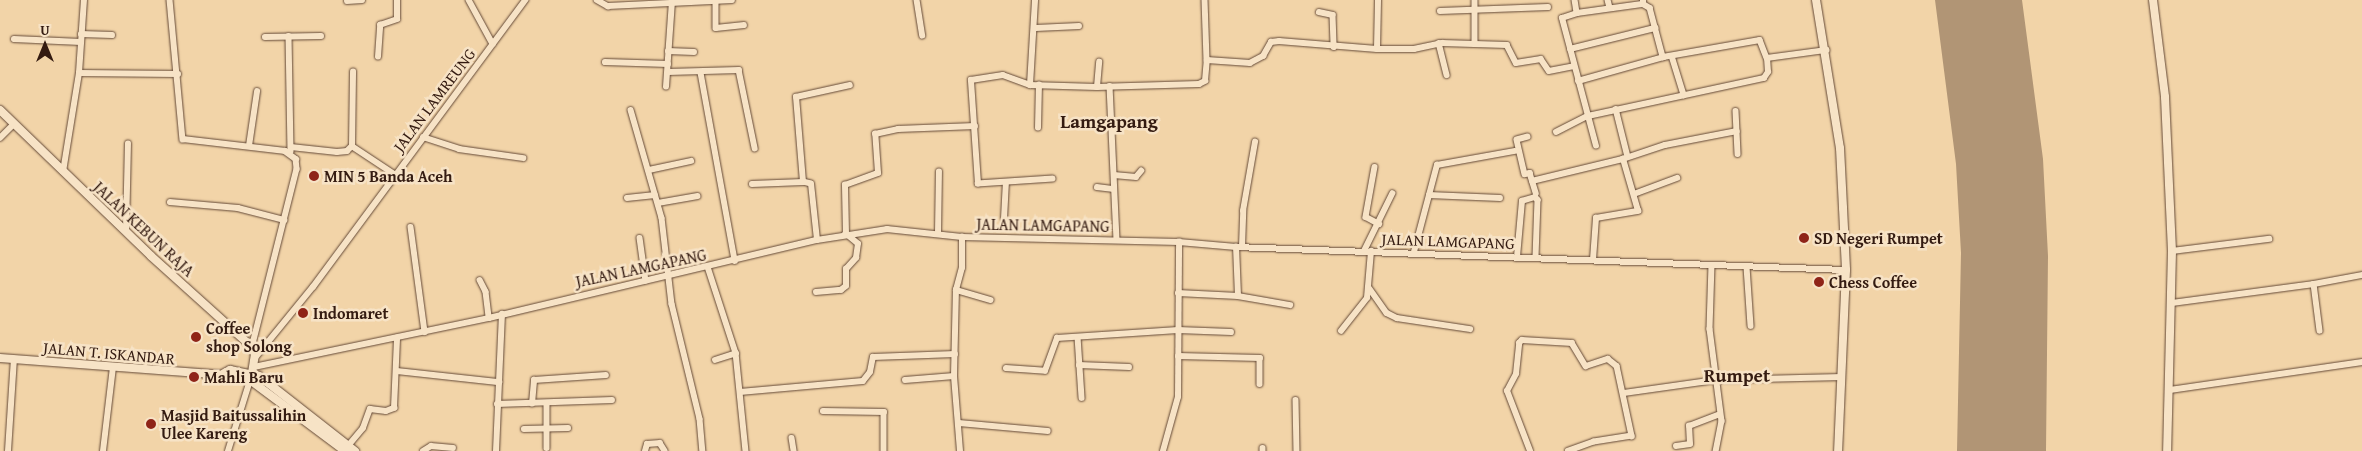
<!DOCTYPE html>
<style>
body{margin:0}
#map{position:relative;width:2362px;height:451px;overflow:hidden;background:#f2d4a8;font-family:"Gentium Book Plus",serif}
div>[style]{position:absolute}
.water>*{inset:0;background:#b19575}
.roads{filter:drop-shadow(0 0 1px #644937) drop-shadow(0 0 1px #644937)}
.street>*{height:5.5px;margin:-2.75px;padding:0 2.75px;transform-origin:2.75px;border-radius:2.75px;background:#f7e3c6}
.secondary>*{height:8px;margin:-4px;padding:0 4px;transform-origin:4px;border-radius:4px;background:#f7e3c6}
.dots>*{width:14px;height:14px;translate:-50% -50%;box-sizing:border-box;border:2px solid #f7e3c6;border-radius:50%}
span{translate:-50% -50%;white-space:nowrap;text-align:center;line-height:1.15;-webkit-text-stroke:5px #f7e3c6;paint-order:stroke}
.street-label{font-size:16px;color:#341b11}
.poi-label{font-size:16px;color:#341b11;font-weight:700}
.left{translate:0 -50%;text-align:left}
.quarter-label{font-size:19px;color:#341b11;font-weight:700}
.north{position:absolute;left:20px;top:20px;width:50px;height:50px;-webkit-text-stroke:4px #f7e3c6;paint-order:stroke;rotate:0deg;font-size:14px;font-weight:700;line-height:20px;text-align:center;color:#341b11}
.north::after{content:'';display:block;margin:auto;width:18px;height:22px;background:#341b11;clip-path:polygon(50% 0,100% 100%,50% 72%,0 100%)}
</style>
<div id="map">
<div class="water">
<div style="clip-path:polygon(1935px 0,2022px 0,2043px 159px,2048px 256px,2046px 451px,1957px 451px,1961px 253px,1956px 164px)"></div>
</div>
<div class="roads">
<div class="street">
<div style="left:170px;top:0;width:140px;rotate:84.7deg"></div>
<div style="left:183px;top:139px;width:103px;rotate:6.7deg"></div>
<div style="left:285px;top:151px;width:14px;rotate:36deg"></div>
<div style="left:296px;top:159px;width:10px;rotate:84deg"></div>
<div style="left:297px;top:169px;width:185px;rotate:104.1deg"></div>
<div style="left:469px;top:0;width:50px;rotate:61.4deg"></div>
<div style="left:597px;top:0;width:13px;rotate:29deg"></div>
<div style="left:608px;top:6px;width:124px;rotate:-2.8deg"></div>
<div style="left:917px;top:0;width:36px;rotate:81deg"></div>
<div style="left:1205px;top:0;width:60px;rotate:88.1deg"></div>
<div style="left:1475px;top:0;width:44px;rotate:90deg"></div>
<div style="left:1575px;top:0;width:13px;rotate:81deg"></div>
<div style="left:1608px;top:0;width:8px;rotate:76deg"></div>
<div style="left:347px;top:1px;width:15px;rotate:-4deg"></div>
<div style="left:716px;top:1px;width:27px;rotate:90deg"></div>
<div style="left:716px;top:28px;width:28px;rotate:-6deg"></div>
<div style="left:1643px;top:4px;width:8px;rotate:30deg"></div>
<div style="left:1650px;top:8px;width:51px;rotate:75.1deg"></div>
<div style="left:1663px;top:57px;width:98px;rotate:-9.9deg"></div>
<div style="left:1760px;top:40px;width:19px;rotate:69deg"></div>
<div style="left:1440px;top:11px;width:108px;rotate:-2.1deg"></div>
<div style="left:1319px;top:12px;width:14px;rotate:12deg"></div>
<div style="left:1333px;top:15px;width:32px;rotate:88deg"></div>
<div style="left:1036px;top:28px;width:43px;rotate:-2.7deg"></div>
<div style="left:81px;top:34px;width:31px;rotate:2deg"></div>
<div style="left:289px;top:36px;width:115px;rotate:89deg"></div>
<div style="left:265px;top:37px;width:56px;rotate:-1deg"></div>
<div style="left:14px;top:39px;width:67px;rotate:2.6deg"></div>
<div style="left:1439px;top:43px;width:33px;rotate:76deg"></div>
<div style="left:1377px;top:49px;width:49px;rotate:-88.8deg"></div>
<div style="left:1570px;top:49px;width:88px;rotate:-13.9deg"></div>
<div style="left:668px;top:51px;width:26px;rotate:2deg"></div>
<div style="left:1672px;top:56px;width:41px;rotate:72.9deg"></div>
<div style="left:378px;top:57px;width:32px;rotate:-86deg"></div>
<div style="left:380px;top:25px;width:18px;rotate:-19deg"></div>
<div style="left:397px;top:19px;width:19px;rotate:-90deg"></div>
<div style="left:605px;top:62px;width:63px;rotate:1.8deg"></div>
<div style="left:668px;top:72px;width:71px;rotate:-1.6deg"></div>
<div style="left:739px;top:70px;width:80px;rotate:78.4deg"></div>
<div style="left:79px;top:73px;width:99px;rotate:0.6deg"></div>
<div style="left:701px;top:73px;width:191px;rotate:79.7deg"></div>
<div style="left:1578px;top:81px;width:89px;rotate:-15.6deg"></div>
<div style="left:1030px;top:85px;width:85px;rotate:-86.6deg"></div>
<div style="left:1110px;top:86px;width:154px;rotate:87.4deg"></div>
<div style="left:666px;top:87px;width:86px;rotate:-86deg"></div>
<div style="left:1097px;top:87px;width:25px;rotate:-85deg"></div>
<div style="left:1616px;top:109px;width:49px;rotate:76deg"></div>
<div style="left:631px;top:110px;width:112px;rotate:74deg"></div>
<div style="left:662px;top:218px;width:87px;rotate:83.4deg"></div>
<div style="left:672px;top:304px;width:118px;rotate:76.3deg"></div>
<div style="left:700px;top:419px;width:32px;rotate:85deg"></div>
<div style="left:1736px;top:111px;width:43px;rotate:87.3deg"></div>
<div style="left:1038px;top:128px;width:43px;rotate:-88.7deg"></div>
<div style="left:1556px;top:132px;width:36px;rotate:-27deg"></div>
<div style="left:1588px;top:116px;width:180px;rotate:-12.2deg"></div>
<div style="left:1764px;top:78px;width:7px;rotate:-56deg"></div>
<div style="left:1768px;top:72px;width:14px;rotate:-94deg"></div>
<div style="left:1767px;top:58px;width:60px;rotate:-7.7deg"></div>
<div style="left:423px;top:137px;width:38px;rotate:18deg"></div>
<div style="left:459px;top:149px;width:65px;rotate:8deg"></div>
<div style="left:1528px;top:137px;width:11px;rotate:165deg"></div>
<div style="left:1517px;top:140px;width:35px;rotate:77deg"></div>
<div style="left:1525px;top:174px;width:5px;rotate:-11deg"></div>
<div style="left:1530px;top:173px;width:21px;rotate:73deg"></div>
<div style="left:0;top:138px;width:20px;rotate:-45deg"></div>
<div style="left:249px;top:146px;width:55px;rotate:-81.6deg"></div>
<div style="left:352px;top:146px;width:53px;rotate:33.4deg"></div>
<div style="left:1596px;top:146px;width:132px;rotate:-104.9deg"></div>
<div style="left:1562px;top:18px;width:16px;rotate:-18deg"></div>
<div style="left:1577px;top:13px;width:67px;rotate:-7.8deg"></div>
<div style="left:1643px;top:4px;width:4px;rotate:-90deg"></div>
<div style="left:291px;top:147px;width:46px;rotate:6.2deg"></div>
<div style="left:337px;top:152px;width:10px;rotate:-6deg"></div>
<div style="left:347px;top:151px;width:7px;rotate:-45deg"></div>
<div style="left:352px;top:146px;width:74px;rotate:-89.2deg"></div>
<div style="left:1375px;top:167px;width:51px;rotate:100.2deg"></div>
<div style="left:1366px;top:217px;width:15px;rotate:28deg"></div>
<div style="left:649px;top:170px;width:43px;rotate:-12.1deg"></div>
<div style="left:63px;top:172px;width:100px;rotate:-80.8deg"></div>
<div style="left:79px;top:73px;width:73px;rotate:-86.1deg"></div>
<div style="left:1114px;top:175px;width:22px;rotate:5deg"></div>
<div style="left:1136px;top:177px;width:8px;rotate:-50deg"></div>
<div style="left:1053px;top:179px;width:75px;rotate:176.2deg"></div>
<div style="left:978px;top:184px;width:104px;rotate:-93.9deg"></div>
<div style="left:971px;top:80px;width:32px;rotate:-9deg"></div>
<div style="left:1003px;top:75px;width:29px;rotate:20deg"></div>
<div style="left:1030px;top:85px;width:67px;rotate:1.7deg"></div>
<div style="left:1097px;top:87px;width:102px;rotate:-1.7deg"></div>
<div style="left:1199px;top:84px;width:7px;rotate:-27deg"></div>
<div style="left:1205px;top:81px;width:21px;rotate:-85deg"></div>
<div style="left:1207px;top:60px;width:43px;rotate:4deg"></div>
<div style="left:1250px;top:63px;width:15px;rotate:-28deg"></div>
<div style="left:1263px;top:56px;width:16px;rotate:-60deg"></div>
<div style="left:1271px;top:42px;width:8px;rotate:-7deg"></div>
<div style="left:1279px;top:41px;width:98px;rotate:4.7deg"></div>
<div style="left:1377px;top:49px;width:37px"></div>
<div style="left:1414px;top:49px;width:29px;rotate:-12deg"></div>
<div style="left:1442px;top:43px;width:65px;rotate:1.8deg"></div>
<div style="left:1507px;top:45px;width:20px;rotate:63deg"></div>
<div style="left:1516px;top:63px;width:25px;rotate:-9deg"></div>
<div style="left:1541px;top:59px;width:14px;rotate:56deg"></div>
<div style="left:1549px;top:71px;width:25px;rotate:-11deg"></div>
<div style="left:1532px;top:181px;width:94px;rotate:-13.6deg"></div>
<div style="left:1623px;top:159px;width:44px;rotate:-18.4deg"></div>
<div style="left:1665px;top:145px;width:73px;rotate:-11deg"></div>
<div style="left:752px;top:184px;width:51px;rotate:-2.2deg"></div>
<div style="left:1097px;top:187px;width:17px;rotate:7deg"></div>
<div style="left:1634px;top:194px;width:46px;rotate:-20.4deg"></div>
<div style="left:1429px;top:195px;width:71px;rotate:2.4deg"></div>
<div style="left:627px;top:198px;width:28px;rotate:-6deg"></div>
<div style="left:170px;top:202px;width:68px;rotate:5deg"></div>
<div style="left:238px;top:208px;width:48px;rotate:14.6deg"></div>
<div style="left:658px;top:203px;width:40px;rotate:-10deg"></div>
<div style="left:1004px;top:219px;width:35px;rotate:-87deg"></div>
<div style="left:411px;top:227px;width:106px;rotate:82.4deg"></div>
<div style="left:126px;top:231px;width:87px;rotate:-88.7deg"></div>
<div style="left:938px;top:233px;width:61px;rotate:-89.1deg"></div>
<div style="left:640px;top:238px;width:43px;rotate:82.1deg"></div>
<div style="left:817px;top:240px;width:56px;rotate:-96.1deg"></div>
<div style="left:811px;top:184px;width:8px;rotate:-166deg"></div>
<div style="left:803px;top:182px;width:85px;rotate:-94.7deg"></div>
<div style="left:796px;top:97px;width:55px;rotate:-12.5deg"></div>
<div style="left:1242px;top:247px;width:36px;rotate:-88deg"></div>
<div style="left:1243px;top:211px;width:70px;rotate:-80.1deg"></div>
<div style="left:1364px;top:251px;width:64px;rotate:-63.8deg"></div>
<div style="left:2172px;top:251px;width:98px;rotate:-7.1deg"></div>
<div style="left:1414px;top:252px;width:90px;rotate:-75.2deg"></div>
<div style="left:1437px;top:165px;width:79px;rotate:-10.2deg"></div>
<div style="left:1517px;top:257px;width:56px;rotate:-84.9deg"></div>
<div style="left:1522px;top:201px;width:14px;rotate:-17deg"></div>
<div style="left:1535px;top:197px;width:4px;rotate:45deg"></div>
<div style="left:1538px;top:200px;width:58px;rotate:92deg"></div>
<div style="left:1593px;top:260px;width:42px;rotate:-85.9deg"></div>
<div style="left:1596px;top:218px;width:43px;rotate:-9.5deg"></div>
<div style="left:1638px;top:211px;width:54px;rotate:-106.1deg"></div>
<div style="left:1712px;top:265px;width:64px;rotate:91.8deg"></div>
<div style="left:1710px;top:329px;width:93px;rotate:82.6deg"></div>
<div style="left:1722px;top:421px;width:31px;rotate:101deg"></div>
<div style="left:708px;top:267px;width:90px;rotate:72deg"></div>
<div style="left:736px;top:353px;width:99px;rotate:84.2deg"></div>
<div style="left:1747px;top:267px;width:59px;rotate:86.1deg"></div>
<div style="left:480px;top:280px;width:13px;rotate:63deg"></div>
<div style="left:486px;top:292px;width:26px;rotate:83deg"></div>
<div style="left:2314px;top:284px;width:49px;rotate:-10.6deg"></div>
<div style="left:1370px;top:289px;width:29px;rotate:55deg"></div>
<div style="left:1387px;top:313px;width:11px;rotate:27deg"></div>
<div style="left:1397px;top:318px;width:74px;rotate:8.6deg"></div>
<div style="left:956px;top:290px;width:36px;rotate:16deg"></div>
<div style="left:816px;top:292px;width:25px;rotate:-5deg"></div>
<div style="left:841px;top:290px;width:6px;rotate:-39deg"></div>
<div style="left:846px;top:286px;width:17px;rotate:-90deg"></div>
<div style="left:846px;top:269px;width:15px;rotate:-48deg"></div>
<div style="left:856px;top:258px;width:14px;rotate:-82deg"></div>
<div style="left:858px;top:244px;width:16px;rotate:-140deg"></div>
<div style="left:846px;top:234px;width:49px;rotate:-91.2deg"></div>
<div style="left:845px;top:185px;width:35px;rotate:-20deg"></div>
<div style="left:878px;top:173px;width:39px;rotate:-94deg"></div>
<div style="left:875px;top:134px;width:24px;rotate:-12deg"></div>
<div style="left:898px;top:129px;width:77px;rotate:-2.2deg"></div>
<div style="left:1178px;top:293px;width:60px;rotate:2.9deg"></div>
<div style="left:1238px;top:296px;width:49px;rotate:-92.3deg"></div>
<div style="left:1238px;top:296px;width:53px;rotate:9.8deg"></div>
<div style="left:2172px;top:303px;width:143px;rotate:-7.6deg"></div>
<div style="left:2314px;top:284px;width:47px;rotate:82.7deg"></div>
<div style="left:1341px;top:331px;width:42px;rotate:-51.8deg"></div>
<div style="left:1367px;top:298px;width:47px;rotate:-85.1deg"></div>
<div style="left:1078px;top:337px;width:61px;rotate:86.2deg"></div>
<div style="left:1178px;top:356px;width:82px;rotate:1.4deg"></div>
<div style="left:1260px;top:358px;width:26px;rotate:90deg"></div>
<div style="left:255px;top:358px;width:92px;rotate:-50.8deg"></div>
<div style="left:313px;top:287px;width:357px;rotate:-53.5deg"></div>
<div style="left:715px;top:360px;width:22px;rotate:-18deg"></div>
<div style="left:1079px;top:365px;width:50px;rotate:2.3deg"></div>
<div style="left:254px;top:367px;width:240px;rotate:-11.8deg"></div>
<div style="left:489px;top:318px;width:337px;rotate:-13.4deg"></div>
<div style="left:817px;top:240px;width:71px;rotate:-8.9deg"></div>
<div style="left:887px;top:229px;width:75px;rotate:6.1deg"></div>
<div style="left:962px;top:237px;width:217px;rotate:1.3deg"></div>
<div style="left:1179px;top:242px;width:57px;rotate:5deg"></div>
<div style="left:1236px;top:247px;width:610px;rotate:2.16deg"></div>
<div style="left:1006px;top:368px;width:39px;rotate:4deg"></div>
<div style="left:1045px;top:371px;width:35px;rotate:-70deg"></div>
<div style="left:1057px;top:338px;width:121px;rotate:-3.8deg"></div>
<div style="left:1178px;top:330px;width:53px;rotate:2.2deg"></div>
<div style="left:397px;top:371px;width:103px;rotate:6.2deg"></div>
<div style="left:905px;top:380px;width:49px;rotate:-4.7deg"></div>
<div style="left:2170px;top:390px;width:194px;rotate:-8.3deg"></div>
<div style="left:740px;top:392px;width:123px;rotate:-5.1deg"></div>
<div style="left:863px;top:381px;width:11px;rotate:-52deg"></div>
<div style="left:870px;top:372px;width:15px;rotate:-79deg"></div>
<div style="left:873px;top:357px;width:82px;rotate:-2.1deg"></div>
<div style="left:1624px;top:393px;width:94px;rotate:-8deg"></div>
<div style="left:1717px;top:380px;width:125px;rotate:-1.4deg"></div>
<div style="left:1296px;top:400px;width:51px;rotate:88.9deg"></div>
<div style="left:497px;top:404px;width:115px;rotate:-2deg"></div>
<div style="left:532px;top:404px;width:24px;rotate:-85deg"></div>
<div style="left:534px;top:380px;width:72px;rotate:-4deg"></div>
<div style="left:547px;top:404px;width:44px;rotate:90deg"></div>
<div style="left:823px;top:411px;width:61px;rotate:0.9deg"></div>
<div style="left:884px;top:412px;width:39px;rotate:90deg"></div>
<div style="left:959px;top:423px;width:89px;rotate:5.1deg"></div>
<div style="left:524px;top:429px;width:44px;rotate:-1.3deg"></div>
<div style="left:792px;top:438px;width:13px;rotate:81deg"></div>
<div style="left:348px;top:446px;width:23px;rotate:-50deg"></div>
<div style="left:363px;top:428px;width:20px;rotate:-70deg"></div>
<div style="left:370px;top:409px;width:16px;rotate:7deg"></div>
<div style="left:386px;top:411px;width:9px;rotate:-21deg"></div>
<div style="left:394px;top:408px;width:70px;rotate:-87.5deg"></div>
<div style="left:1676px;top:446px;width:14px;rotate:-8deg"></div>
<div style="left:1690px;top:444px;width:18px;rotate:-93deg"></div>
<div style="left:1689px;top:426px;width:33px;rotate:-21deg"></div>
<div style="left:1263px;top:448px;width:3px;rotate:90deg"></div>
<div style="left:8px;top:451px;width:92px;rotate:-86.3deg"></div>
<div style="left:103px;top:451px;width:85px;rotate:-83.2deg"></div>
<div style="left:228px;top:451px;width:77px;rotate:-72.7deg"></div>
<div style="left:423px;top:451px;width:9px;rotate:-32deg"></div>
<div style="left:431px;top:446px;width:22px;rotate:5deg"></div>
<div style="left:496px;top:451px;width:137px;rotate:-87.5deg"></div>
<div style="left:645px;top:451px;width:7px;rotate:-74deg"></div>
<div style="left:647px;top:444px;width:13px;rotate:-4deg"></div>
<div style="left:660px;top:443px;width:9px;rotate:58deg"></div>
<div style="left:960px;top:451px;width:75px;rotate:-94.6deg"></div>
<div style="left:954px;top:376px;width:86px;rotate:-88.7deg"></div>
<div style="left:956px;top:290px;width:23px;rotate:-75deg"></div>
<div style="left:962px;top:268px;width:31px;rotate:-90deg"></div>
<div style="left:1163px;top:451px;width:56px;rotate:-74.5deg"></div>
<div style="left:1178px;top:397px;width:155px;rotate:-89.6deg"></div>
<div style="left:1530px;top:451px;width:64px;rotate:-111deg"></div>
<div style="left:1507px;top:391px;width:19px;rotate:-62deg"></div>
<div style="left:1516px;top:374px;width:31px;rotate:-84deg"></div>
<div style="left:1519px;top:343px;width:4px;rotate:-45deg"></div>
<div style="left:1522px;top:340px;width:50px;rotate:3.4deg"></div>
<div style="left:1572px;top:343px;width:27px;rotate:59deg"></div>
<div style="left:1586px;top:366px;width:23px;rotate:-18deg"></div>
<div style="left:1608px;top:359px;width:11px;rotate:38deg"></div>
<div style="left:1617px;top:366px;width:72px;rotate:77.9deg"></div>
<div style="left:1632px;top:436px;width:38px;rotate:171deg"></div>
<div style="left:1594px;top:442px;width:27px;rotate:160deg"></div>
</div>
<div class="secondary">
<div style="left:1816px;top:0;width:150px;rotate:80.8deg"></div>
<div style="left:1840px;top:148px;width:60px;rotate:87.1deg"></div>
<div style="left:1843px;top:208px;width:62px;rotate:87.2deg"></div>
<div style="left:1846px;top:270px;width:181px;rotate:92.5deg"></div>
<div style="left:2153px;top:0;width:98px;rotate:82.9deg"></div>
<div style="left:2165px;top:97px;width:154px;rotate:87.4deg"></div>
<div style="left:2172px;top:251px;width:200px;rotate:91.4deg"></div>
<div style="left:0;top:110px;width:210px;rotate:44deg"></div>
<div style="left:151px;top:256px;width:133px;rotate:42deg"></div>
<div style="left:250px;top:345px;width:10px;rotate:61deg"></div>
<div style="left:255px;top:354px;width:19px;rotate:99deg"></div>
<div style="left:0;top:358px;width:229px;rotate:4.3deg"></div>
<div style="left:228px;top:375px;width:23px;rotate:13deg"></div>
<div style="left:250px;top:380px;width:119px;rotate:36.8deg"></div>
<div style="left:224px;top:373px;width:7px;rotate:-27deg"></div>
<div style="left:230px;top:370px;width:30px;rotate:12deg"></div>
<div style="left:259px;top:376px;width:122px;rotate:38deg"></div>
</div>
</div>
<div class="dots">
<div style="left:314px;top:176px;background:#8f2418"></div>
<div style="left:1804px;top:238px;background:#8f2418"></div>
<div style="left:1819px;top:282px;background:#8f2418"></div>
<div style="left:303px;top:313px;background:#8f2418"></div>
<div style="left:196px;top:337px;background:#8f2418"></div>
<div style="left:194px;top:377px;background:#8f2418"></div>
<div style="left:151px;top:424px;background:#8f2418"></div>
</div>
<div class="street-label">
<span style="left:434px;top:100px;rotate:-53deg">JALAN LAMREUNG</span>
<span style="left:1043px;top:225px;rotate:1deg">JALAN LAMGAPANG</span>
<span style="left:144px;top:229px;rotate:43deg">JALAN KEBUN RAJA</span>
<span style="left:1448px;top:241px;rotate:2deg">JALAN LAMGAPANG</span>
<span style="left:641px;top:268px;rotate:-12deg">JALAN LAMGAPANG</span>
<span style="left:109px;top:353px;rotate:5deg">JALAN T. ISKANDAR</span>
</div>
<div class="poi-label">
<span class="left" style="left:324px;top:176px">MIN 5 Banda Aceh</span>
<span class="left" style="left:1814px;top:238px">SD Negeri Rumpet</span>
<span class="left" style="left:1829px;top:282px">Chess Coffee</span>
<span class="left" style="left:313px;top:313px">Indomaret</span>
<span class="left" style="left:206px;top:337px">Coffee<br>shop Solong</span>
<span class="left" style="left:204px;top:377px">Mahli Baru</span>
<span class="left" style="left:161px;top:424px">Masjid Baitussalihin<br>Ulee Kareng</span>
</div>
<div class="quarter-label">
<span style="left:1109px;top:122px">Lamgapang</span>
<span style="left:1737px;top:376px">Rumpet</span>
</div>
<div class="north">U</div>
</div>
